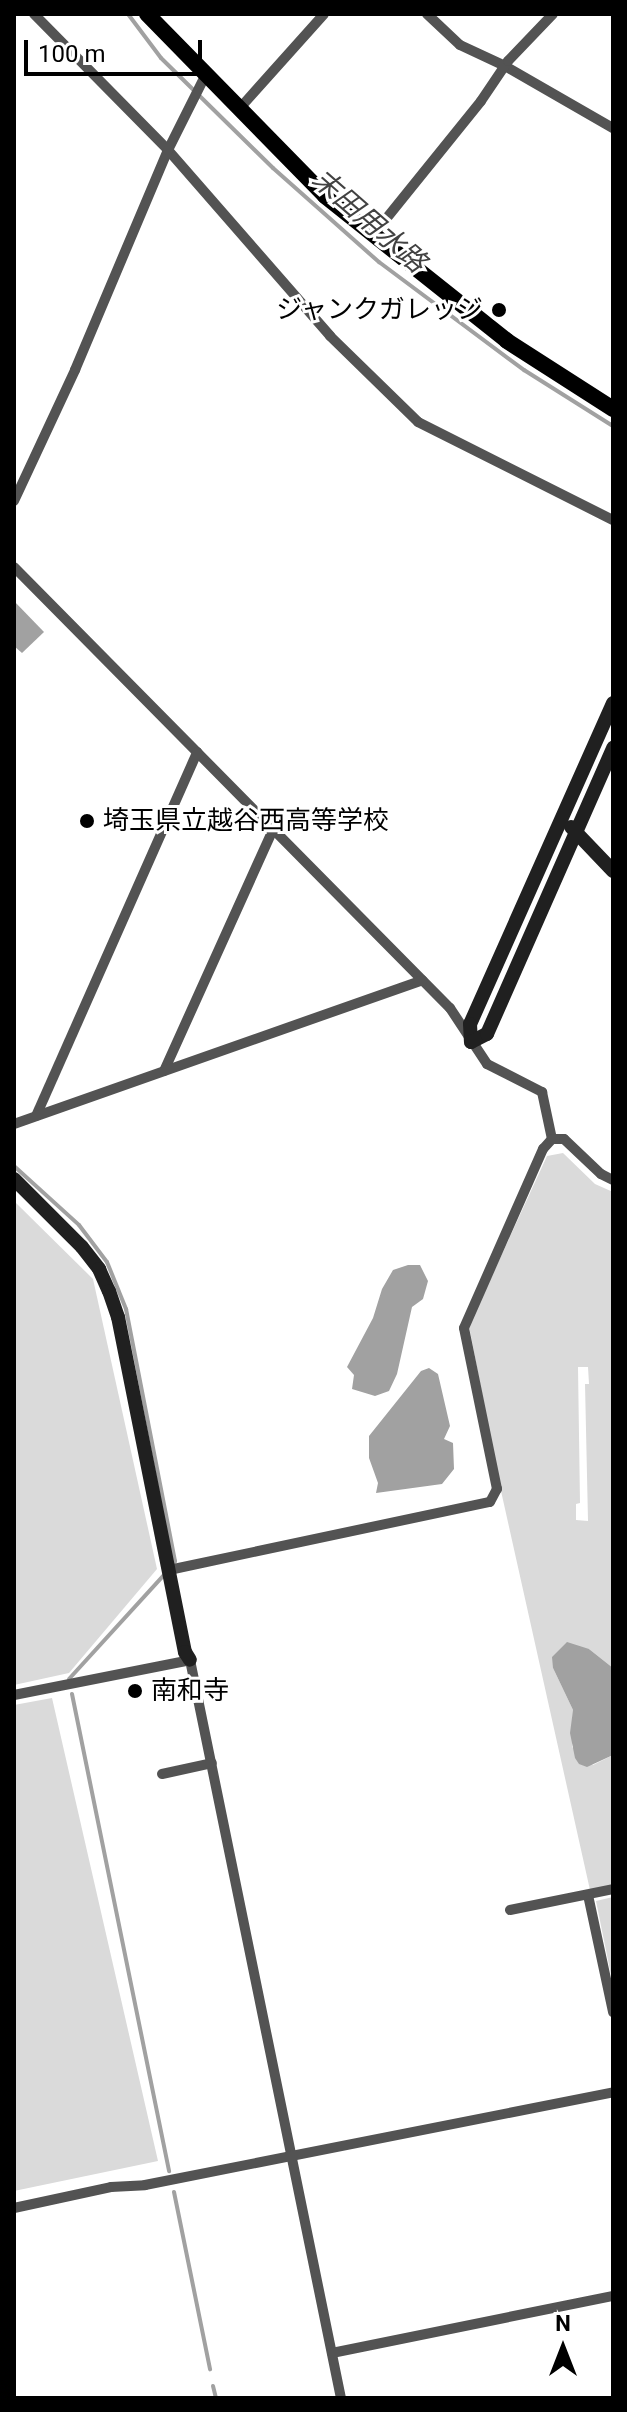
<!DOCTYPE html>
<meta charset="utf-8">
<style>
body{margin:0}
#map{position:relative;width:627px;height:2412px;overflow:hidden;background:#fff;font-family:Roboto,"Noto Sans JP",sans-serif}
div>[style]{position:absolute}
.green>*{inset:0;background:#dadada}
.water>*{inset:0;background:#a1a1a1}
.stream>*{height:4px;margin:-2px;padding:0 2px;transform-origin:2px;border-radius:2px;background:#a1a1a1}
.street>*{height:10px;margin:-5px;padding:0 5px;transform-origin:5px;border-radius:5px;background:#535353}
.secondary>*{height:14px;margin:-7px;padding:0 7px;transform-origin:7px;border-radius:7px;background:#202020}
.primary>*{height:16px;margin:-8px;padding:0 8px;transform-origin:8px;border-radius:8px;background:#000}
.dots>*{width:22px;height:22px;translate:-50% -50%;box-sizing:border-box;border:4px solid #fff;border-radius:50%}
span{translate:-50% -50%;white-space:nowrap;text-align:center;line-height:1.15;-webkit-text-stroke:6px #fff;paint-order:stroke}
.poi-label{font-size:26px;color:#000}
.right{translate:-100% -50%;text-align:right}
.left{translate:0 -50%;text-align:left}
.water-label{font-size:28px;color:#424242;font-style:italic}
.frame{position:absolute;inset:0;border:16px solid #000;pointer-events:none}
.north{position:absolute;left:523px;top:2308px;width:80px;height:80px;-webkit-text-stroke:6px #fff;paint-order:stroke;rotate:0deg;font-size:22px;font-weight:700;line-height:32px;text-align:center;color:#000}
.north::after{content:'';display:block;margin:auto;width:28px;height:36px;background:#000;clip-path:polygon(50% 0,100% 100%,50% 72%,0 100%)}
.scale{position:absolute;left:24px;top:40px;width:178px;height:36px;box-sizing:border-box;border:4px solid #000;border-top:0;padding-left:10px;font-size:24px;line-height:28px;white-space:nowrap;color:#000;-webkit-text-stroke:6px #fff;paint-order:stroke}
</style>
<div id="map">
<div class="green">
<div style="clip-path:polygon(evenodd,563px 1153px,595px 1184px,613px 1192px,613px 1668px,589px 1649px,553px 1668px,573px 1710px,572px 1747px,593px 1765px,613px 1755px,613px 1885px,590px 1890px,499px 1482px,469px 1326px,547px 1156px,563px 1153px,578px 1367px,588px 1367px,589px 1384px,585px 1384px,588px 1521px,576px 1520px,576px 1504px,580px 1503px,578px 1367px)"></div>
<div style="clip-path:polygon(14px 1201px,93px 1279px,157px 1569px,69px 1673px,14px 1685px)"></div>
<div style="clip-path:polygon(52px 1698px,158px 2161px,14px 2191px,14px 1705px)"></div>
<div style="clip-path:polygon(613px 1897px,613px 1985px,596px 1901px)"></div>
</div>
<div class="water">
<div style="clip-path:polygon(14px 601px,44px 632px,22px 653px,14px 646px)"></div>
<div style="clip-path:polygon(408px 1265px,420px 1265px,428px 1281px,423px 1299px,412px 1307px,397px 1374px,389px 1391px,375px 1396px,352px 1389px,354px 1375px,347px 1367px,373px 1318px,382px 1289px,393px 1270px)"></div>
<div style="clip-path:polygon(429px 1368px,438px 1374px,450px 1426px,444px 1439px,453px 1443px,454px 1469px,442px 1484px,376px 1493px,378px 1483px,369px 1458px,369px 1436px,421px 1371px)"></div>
<div style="clip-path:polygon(567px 1642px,589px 1649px,613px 1668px,613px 1755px,587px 1767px,579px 1764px,575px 1758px,570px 1733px,573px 1710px,553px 1668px,552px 1657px)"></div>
</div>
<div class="stream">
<div style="left:128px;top:14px;width:55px;rotate:53.1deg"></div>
<div style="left:161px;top:58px;width:157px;rotate:44.5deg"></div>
<div style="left:273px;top:168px;width:142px;rotate:41.6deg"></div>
<div style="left:379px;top:262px;width:181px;rotate:36.7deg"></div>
<div style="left:524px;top:370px;width:105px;rotate:32.2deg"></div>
<div style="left:14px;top:1166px;width:88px;rotate:42.2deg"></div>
<div style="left:79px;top:1225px;width:46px;rotate:52.9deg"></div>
<div style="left:107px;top:1262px;width:51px;rotate:68deg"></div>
<div style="left:126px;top:1309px;width:257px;rotate:79deg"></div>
<div style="left:175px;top:1561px;width:4px;rotate:124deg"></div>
<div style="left:69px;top:1679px;width:142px;rotate:-47.6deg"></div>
<div style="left:72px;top:1694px;width:487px;rotate:78.5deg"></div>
<div style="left:174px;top:2192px;width:181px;rotate:78.5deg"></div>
<div style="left:213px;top:2386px;width:12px;rotate:76deg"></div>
</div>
<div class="street">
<div style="left:34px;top:14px;width:191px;rotate:45.4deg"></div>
<div style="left:168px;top:150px;width:247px;rotate:48.9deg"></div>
<div style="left:330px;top:336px;width:123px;rotate:44.3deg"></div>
<div style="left:418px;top:422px;width:218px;rotate:26.7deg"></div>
<div style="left:427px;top:14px;width:45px;rotate:43.2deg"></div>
<div style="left:460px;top:45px;width:50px;rotate:25deg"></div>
<div style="left:505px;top:66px;width:125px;rotate:29.9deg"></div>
<div style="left:240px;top:108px;width:126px;rotate:-48.2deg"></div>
<div style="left:373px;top:235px;width:172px;rotate:-51.1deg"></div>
<div style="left:481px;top:101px;width:48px;rotate:-56deg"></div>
<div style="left:508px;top:61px;width:65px;rotate:-46.2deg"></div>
<div style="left:14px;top:501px;width:145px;rotate:-65deg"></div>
<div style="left:75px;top:370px;width:239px;rotate:-67.1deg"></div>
<div style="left:168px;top:150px;width:85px;rotate:-63.4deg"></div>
<div style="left:14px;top:567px;width:620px;rotate:45.33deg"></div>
<div style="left:450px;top:1008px;width:67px;rotate:56.5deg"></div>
<div style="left:487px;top:1064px;width:62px;rotate:27deg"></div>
<div style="left:542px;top:1092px;width:48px;rotate:78deg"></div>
<div style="left:164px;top:1071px;width:265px;rotate:-65.7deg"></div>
<div style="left:36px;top:1116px;width:398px;rotate:-66.1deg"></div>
<div style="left:14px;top:1124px;width:433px;rotate:-19.4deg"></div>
<div style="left:169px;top:1570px;width:328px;rotate:-12deg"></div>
<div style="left:490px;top:1502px;width:15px;rotate:-62deg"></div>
<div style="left:497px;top:1489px;width:164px;rotate:-101.6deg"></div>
<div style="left:464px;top:1328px;width:196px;rotate:-66.2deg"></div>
<div style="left:543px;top:1149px;width:13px;rotate:-48deg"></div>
<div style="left:552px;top:1139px;width:12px"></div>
<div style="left:564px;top:1139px;width:51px;rotate:43.4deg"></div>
<div style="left:601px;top:1174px;width:13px;rotate:27deg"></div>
<div style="left:14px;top:1695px;width:179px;rotate:-11.2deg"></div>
<div style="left:190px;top:1660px;width:753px;rotate:78.44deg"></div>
<div style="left:162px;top:1774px;width:51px;rotate:-12.4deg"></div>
<div style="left:588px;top:1895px;width:120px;rotate:77.9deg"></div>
<div style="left:510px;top:1910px;width:105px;rotate:-11.5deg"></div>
<div style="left:14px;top:2208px;width:99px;rotate:-12.2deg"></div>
<div style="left:111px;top:2187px;width:34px;rotate:-3deg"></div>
<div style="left:145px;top:2185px;width:477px;rotate:-11.2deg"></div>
<div style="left:332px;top:2353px;width:287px;rotate:-11.5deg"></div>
</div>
<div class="secondary">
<div style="left:613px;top:703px;width:351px;rotate:114deg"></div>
<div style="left:470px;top:1024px;width:18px;rotate:87deg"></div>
<div style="left:471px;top:1042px;width:18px;rotate:-27deg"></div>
<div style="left:487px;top:1034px;width:313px;rotate:-66.2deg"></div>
<div style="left:571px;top:827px;width:61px;rotate:46.3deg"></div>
<div style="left:14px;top:1179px;width:96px;rotate:45deg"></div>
<div style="left:82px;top:1247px;width:28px;rotate:52deg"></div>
<div style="left:99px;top:1269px;width:24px;rotate:66deg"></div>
<div style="left:109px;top:1291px;width:28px;rotate:71deg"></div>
<div style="left:118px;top:1317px;width:342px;rotate:78.7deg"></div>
<div style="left:185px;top:1652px;width:9px;rotate:58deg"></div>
</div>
<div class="primary">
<div style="left:147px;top:14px;width:255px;rotate:45.6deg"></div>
<div style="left:325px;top:196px;width:233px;rotate:38.5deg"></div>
<div style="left:507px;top:341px;width:126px;rotate:32.7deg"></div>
</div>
<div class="dots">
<div style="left:499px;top:310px;background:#000"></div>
<div style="left:87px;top:821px;background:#000"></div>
<div style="left:135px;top:1691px;background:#000"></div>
</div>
<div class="poi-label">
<span class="right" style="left:483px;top:310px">ジャンクガレッジ</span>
<span class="left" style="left:103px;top:821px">埼玉県立越谷西高等学校</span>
<span class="left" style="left:151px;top:1691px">南和寺</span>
</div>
<div class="water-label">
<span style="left:369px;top:221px;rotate:41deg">末田用水路</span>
</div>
<div class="frame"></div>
<div class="north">N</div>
<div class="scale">100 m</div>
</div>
